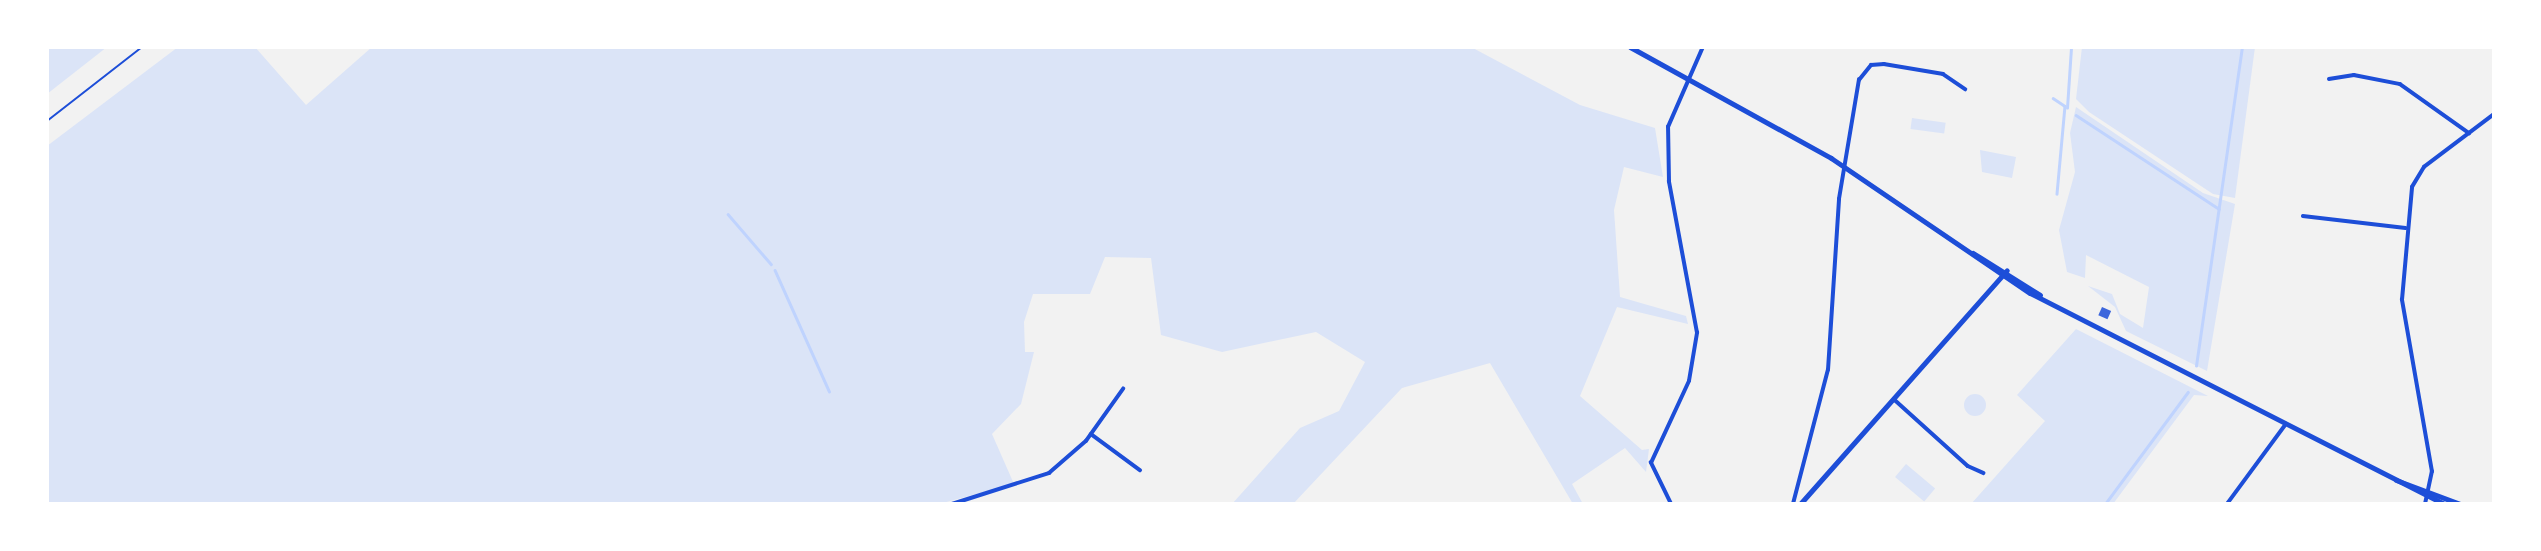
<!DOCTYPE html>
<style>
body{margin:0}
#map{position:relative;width:2541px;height:551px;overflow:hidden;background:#f2f2f2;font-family:"Fira Sans Condensed",sans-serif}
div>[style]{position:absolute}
.green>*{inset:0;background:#dbe4f7;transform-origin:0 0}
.round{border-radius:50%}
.stream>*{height:2.5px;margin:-1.25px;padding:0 1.25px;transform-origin:1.25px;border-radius:1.25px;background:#bfd3fe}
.building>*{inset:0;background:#3d67dc;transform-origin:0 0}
.service>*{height:2px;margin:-1px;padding:0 1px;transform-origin:1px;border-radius:1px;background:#1d4ed8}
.minor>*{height:3.5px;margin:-1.75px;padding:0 1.75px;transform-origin:1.75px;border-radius:1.75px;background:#1d4ed8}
.tertiary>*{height:5px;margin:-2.5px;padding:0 2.5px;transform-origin:2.5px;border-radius:2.5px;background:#1d4ed8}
.secondary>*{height:5px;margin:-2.5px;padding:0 2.5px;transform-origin:2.5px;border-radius:2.5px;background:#1d4ed8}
span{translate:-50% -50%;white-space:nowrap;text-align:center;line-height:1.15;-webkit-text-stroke:6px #fff;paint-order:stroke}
.frame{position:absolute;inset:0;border:49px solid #fff;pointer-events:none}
</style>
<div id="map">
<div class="green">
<div style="clip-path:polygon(47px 47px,107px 47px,47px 94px)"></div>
<div style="clip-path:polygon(178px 47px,255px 47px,306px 105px,372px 47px,1471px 47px,1580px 105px,1655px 128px,1663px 177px,1624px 167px,1614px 210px,1620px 297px,1686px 316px,1688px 324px,1617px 307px,1580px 396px,1642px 450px,1649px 449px,1646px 472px,1625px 448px,1572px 484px,1583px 504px,1573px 504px,1490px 363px,1402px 388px,1293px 504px,1232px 504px,1300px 428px,1339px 411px,1365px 362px,1316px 332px,1222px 352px,1161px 335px,1151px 258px,1105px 257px,1090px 294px,1033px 294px,1024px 322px,1025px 352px,1034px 352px,1021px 404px,992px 434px,1014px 484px,939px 504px,47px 504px,47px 146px)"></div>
<div style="clip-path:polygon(2082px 47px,2255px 47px,2235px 198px,2213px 194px,2089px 112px,2076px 99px)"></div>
<div style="clip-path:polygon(2076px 107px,2203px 193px,2235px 204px,2207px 371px,2126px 331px,2115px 307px,2088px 286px,2112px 294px,2120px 314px,2143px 328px,2149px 287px,2086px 255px,2085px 278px,2067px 272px,2059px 230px,2075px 172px,2070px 133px)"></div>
<div style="left:1912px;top:118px;width:34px;height:11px;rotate:8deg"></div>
<div style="clip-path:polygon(1980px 150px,2016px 157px,2012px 178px,1982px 172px)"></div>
<div style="clip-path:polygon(2076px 329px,2208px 396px,2194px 395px,2113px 504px,1971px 504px,2045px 421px,2017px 395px)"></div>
<div class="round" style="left:1964px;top:394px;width:22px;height:22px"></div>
<div style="left:1906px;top:464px;width:38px;height:17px;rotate:40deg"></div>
</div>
<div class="stream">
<div style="left:2053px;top:98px;width:14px;rotate:34deg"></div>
<div style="left:2065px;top:106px;width:88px;rotate:95.2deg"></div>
<div style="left:2067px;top:108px;width:61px;rotate:-86.2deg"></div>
<div style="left:2076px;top:115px;width:171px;rotate:33.3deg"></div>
<div style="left:728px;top:214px;width:66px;rotate:49.3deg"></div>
<div style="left:775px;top:270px;width:133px;rotate:65.9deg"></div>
<div style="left:2196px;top:366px;width:322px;rotate:-81.8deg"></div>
<div style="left:2105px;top:504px;width:139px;rotate:-53.5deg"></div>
</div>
<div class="building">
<div style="left:2102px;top:307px;width:10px;height:9px;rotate:24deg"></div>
</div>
<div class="service">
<div style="left:47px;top:121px;width:120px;rotate:-37.9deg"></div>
</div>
<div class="minor">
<div style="left:2329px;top:79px;width:25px;rotate:-9deg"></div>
<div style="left:2354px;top:75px;width:47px;rotate:11.1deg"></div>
<div style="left:2400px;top:84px;width:85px;rotate:35.4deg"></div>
<div style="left:2303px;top:216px;width:103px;rotate:6.7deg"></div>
<div style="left:1895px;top:400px;width:98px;rotate:42.1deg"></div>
<div style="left:1968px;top:466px;width:17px;rotate:24deg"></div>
<div style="left:1091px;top:434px;width:61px;rotate:36.3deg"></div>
<div style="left:952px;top:504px;width:102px;rotate:-17.7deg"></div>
<div style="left:1049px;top:473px;width:49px;rotate:-40.9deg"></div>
<div style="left:1086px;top:441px;width:64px;rotate:-54.6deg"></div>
<div style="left:1671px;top:504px;width:46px;rotate:-116deg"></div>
<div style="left:1651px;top:463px;width:90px;rotate:-65.1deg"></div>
<div style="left:1689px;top:381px;width:49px;rotate:-80.5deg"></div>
<div style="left:1697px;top:333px;width:154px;rotate:-100.5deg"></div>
<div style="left:1669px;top:182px;width:55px;rotate:-91deg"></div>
<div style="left:1668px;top:127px;width:87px;rotate:-66.4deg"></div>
<div style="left:1793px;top:504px;width:138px;rotate:-75.4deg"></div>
<div style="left:1828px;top:370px;width:171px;rotate:-86.3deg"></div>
<div style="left:1839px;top:199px;width:121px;rotate:-80.5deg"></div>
<div style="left:1859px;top:80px;width:19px;rotate:-51deg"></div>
<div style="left:1871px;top:65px;width:13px;rotate:-4deg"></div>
<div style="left:1884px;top:64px;width:60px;rotate:9.6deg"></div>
<div style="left:1943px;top:74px;width:27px;rotate:34deg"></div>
<div style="left:2227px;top:504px;width:99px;rotate:-53.6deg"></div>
<div style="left:2425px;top:504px;width:33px;rotate:-78deg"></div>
<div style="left:2432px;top:472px;width:175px;rotate:-99.9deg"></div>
<div style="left:2402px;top:300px;width:113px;rotate:-84.9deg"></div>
<div style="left:2412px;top:187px;width:23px;rotate:-59deg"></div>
<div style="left:2424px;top:167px;width:88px;rotate:-37.1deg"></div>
</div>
<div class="tertiary">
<div style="left:1800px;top:504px;width:312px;rotate:-48.5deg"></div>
</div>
<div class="secondary">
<div style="left:1630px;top:47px;width:230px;rotate:28.9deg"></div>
<div style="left:1831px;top:158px;width:240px;rotate:34.2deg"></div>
<div style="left:2030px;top:293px;width:466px;rotate:27deg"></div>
<div style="left:1973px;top:253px;width:79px;rotate:32.1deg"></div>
<div style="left:2396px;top:480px;width:68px;rotate:20.6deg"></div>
</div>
<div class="frame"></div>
</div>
